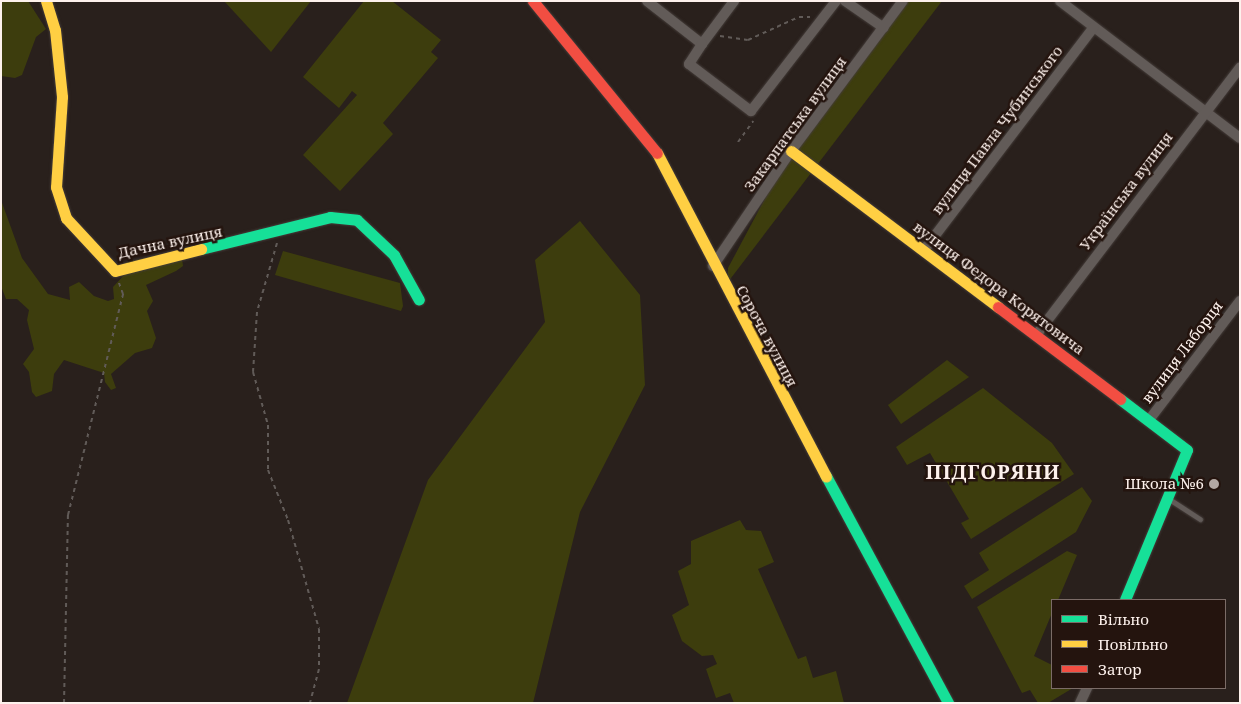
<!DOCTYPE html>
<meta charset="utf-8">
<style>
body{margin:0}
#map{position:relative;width:1241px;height:704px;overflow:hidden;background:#29201c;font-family:"Noto Serif",serif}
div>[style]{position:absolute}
.green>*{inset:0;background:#3d3d0d}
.path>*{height:2px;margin-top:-1px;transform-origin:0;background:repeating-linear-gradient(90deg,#615b58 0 4px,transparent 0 8px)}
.roads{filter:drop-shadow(0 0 1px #443c39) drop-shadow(0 0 1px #443c39)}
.lane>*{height:5px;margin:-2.5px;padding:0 2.5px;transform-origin:2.5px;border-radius:2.5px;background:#625b58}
.street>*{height:10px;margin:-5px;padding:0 5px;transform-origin:5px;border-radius:5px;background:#625b58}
.fast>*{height:11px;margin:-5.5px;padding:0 5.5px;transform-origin:5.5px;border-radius:5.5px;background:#16e098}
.slow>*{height:11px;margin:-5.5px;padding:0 5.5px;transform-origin:5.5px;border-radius:5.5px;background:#ffcf43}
.jam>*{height:11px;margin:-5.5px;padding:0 5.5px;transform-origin:5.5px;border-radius:5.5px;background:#f24e42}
.dots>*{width:14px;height:14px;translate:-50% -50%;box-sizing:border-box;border:2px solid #24140e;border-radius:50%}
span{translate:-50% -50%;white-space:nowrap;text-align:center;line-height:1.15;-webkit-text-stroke:5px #24140e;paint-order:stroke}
.street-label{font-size:15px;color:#fdf1ec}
.poi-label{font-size:15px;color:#fdf1ec}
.right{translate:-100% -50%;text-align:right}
.district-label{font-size:20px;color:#fdf1ec;font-weight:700;letter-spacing:1px}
.frame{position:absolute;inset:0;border:2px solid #fdf1ec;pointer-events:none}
.legend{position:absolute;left:1051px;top:599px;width:175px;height:90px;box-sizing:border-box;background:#24140e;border:1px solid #7b6c67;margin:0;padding:6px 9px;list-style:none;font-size:15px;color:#fdf1ec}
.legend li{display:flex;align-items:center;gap:10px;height:25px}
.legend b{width:25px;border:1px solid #7b6c67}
</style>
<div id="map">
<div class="green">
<div style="clip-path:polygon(1px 1px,28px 1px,46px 29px,36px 37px,22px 75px,15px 78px,1px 76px)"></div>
<div style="clip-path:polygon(224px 1px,311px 1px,271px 52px)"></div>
<div style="clip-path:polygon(364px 1px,392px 1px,441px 40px,431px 52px,438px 58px,383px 123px,393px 134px,340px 191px,303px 155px,357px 95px,352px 91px,339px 108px,303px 77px)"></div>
<div style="clip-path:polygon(907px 1px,942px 1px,728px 282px,728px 268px,775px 180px)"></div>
<div style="clip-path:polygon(1px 200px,22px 258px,48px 294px,70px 300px,69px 287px,79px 282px,94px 296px,108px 301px,114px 299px,113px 287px,125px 274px,126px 262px,168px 253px,182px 259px,183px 266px,176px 271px,146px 285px,153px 301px,147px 311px,156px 338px,152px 348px,135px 353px,111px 374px,116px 388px,111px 390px,105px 382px,104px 373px,64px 360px,54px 374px,52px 391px,36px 397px,32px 392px,29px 372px,23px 364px,34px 349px,27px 320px,29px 310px,17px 299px,6px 299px,1px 286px)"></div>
<div style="clip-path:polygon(580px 221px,640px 295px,645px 385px,580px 512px,533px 703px,347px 703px,428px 480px,545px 322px,535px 260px)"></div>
<div style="clip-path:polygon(283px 251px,400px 283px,403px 306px,401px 311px,275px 275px)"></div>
<div style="clip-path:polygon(947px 360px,969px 377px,901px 424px,888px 405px)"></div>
<div style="clip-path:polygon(983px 388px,1052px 443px,1074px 474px,971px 539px,961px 523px,969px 519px,930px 453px,907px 465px,896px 447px)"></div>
<div style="clip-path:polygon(1082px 487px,1092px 501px,1076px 532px,972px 599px,964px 586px,989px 570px,979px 553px)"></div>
<div style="clip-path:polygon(740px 520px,746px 530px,761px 531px,774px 562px,758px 569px,798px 659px,806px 656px,813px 678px,836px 671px,844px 703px,734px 703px,730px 693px,716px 698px,706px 669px,717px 664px,713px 655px,702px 656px,682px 641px,672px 615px,689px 605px,678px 571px,691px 564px,691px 541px)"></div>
<div style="clip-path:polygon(1067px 551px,1077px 555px,1058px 600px,1052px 600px,1052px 613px,1034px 656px,1052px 665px,1052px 688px,1073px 688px,1048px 703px,1038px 703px,1030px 690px,1022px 693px,977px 607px)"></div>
</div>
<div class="path">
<div style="left:720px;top:36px;width:28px;rotate:8deg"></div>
<div style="left:748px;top:40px;width:56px;rotate:-24.3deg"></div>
<div style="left:799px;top:17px;width:11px"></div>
<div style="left:738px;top:142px;width:26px;rotate:-54deg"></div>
<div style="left:277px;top:243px;width:72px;rotate:106.2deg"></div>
<div style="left:257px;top:312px;width:60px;rotate:93.8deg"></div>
<div style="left:253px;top:372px;width:55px;rotate:74.2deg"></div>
<div style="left:268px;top:425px;width:45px;rotate:90deg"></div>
<div style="left:268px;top:470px;width:54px;rotate:68.2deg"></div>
<div style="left:288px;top:520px;width:113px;rotate:74.1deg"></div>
<div style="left:319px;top:629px;width:40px;rotate:90deg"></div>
<div style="left:319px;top:669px;width:35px;rotate:105deg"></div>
<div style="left:1239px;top:426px;width:1px"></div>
<div style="left:64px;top:703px;width:188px;rotate:-88.8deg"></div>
<div style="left:68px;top:515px;width:228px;rotate:-76deg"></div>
<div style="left:123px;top:294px;width:12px;rotate:-110deg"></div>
</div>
<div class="roads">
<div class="lane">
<div style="left:1169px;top:499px;width:37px;rotate:33deg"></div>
</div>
<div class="street">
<div style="left:647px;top:1px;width:70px;rotate:38deg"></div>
<div style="left:702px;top:44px;width:54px;rotate:-53.3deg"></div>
<div style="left:845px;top:1px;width:47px;rotate:34.7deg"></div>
<div style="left:1060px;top:1px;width:226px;rotate:37.3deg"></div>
<div style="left:702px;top:44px;width:24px;rotate:123deg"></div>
<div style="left:689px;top:64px;width:78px;rotate:37.2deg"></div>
<div style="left:751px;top:111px;width:139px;rotate:-52.3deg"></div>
<div style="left:924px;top:250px;width:280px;rotate:-52.7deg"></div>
<div style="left:713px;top:266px;width:139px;rotate:-55.9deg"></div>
<div style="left:791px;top:151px;width:187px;rotate:-53.3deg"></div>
<div style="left:1037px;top:334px;width:335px;rotate:-52.7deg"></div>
<div style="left:1149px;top:420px;width:150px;rotate:-52.6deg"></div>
<div style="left:1080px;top:703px;width:17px;rotate:-65deg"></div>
</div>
<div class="fast">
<div style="left:201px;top:249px;width:133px;rotate:-13.9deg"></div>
<div style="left:330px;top:217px;width:27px;rotate:6deg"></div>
<div style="left:357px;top:220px;width:51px;rotate:43.4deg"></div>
<div style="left:394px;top:255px;width:51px;rotate:60.9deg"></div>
<div style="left:1120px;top:399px;width:84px;rotate:37.3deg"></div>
<div style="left:1187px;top:450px;width:162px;rotate:112.5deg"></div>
<div style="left:826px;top:476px;width:258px;rotate:61.7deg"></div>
</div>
<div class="slow">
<div style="left:46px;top:1px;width:30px;rotate:73deg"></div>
<div style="left:55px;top:30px;width:67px;rotate:84deg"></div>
<div style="left:62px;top:97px;width:90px;rotate:93.8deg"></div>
<div style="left:56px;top:187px;width:33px;rotate:72deg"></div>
<div style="left:66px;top:218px;width:72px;rotate:47.2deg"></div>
<div style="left:115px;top:271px;width:89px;rotate:-14.3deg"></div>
<div style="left:791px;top:151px;width:259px;rotate:37deg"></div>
<div style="left:657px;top:153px;width:365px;rotate:62.4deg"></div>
</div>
<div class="jam">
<div style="left:533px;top:1px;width:196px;rotate:50.8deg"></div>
<div style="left:998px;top:307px;width:153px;rotate:37deg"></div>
</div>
</div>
<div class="dots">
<div style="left:1214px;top:484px;background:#b3a8a3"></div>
</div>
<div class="street-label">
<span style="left:795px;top:124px;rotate:-54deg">Закарпатська вулиця</span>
<span style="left:997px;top:130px;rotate:-53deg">вулиця Павла Чубинського</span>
<span style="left:1126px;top:191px;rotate:-53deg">Українська вулиця</span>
<span style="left:170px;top:242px;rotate:-12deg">Дачна вулиця</span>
<span style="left:999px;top:288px;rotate:37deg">вулиця Федора Корятовича</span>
<span style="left:767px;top:336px;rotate:62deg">Сороча вулиця</span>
<span style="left:1182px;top:352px;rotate:-53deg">вулиця Лаборця</span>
</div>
<div class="poi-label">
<span class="right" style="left:1204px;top:484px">Школа №6</span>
</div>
<div class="district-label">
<span style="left:993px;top:471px">ПІДГОРЯНИ</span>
</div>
<div class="frame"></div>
<ul class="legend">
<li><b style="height:6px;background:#16e098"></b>Вільно</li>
<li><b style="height:6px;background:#ffcf43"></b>Повільно</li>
<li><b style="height:6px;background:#f24e42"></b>Затор</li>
</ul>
</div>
